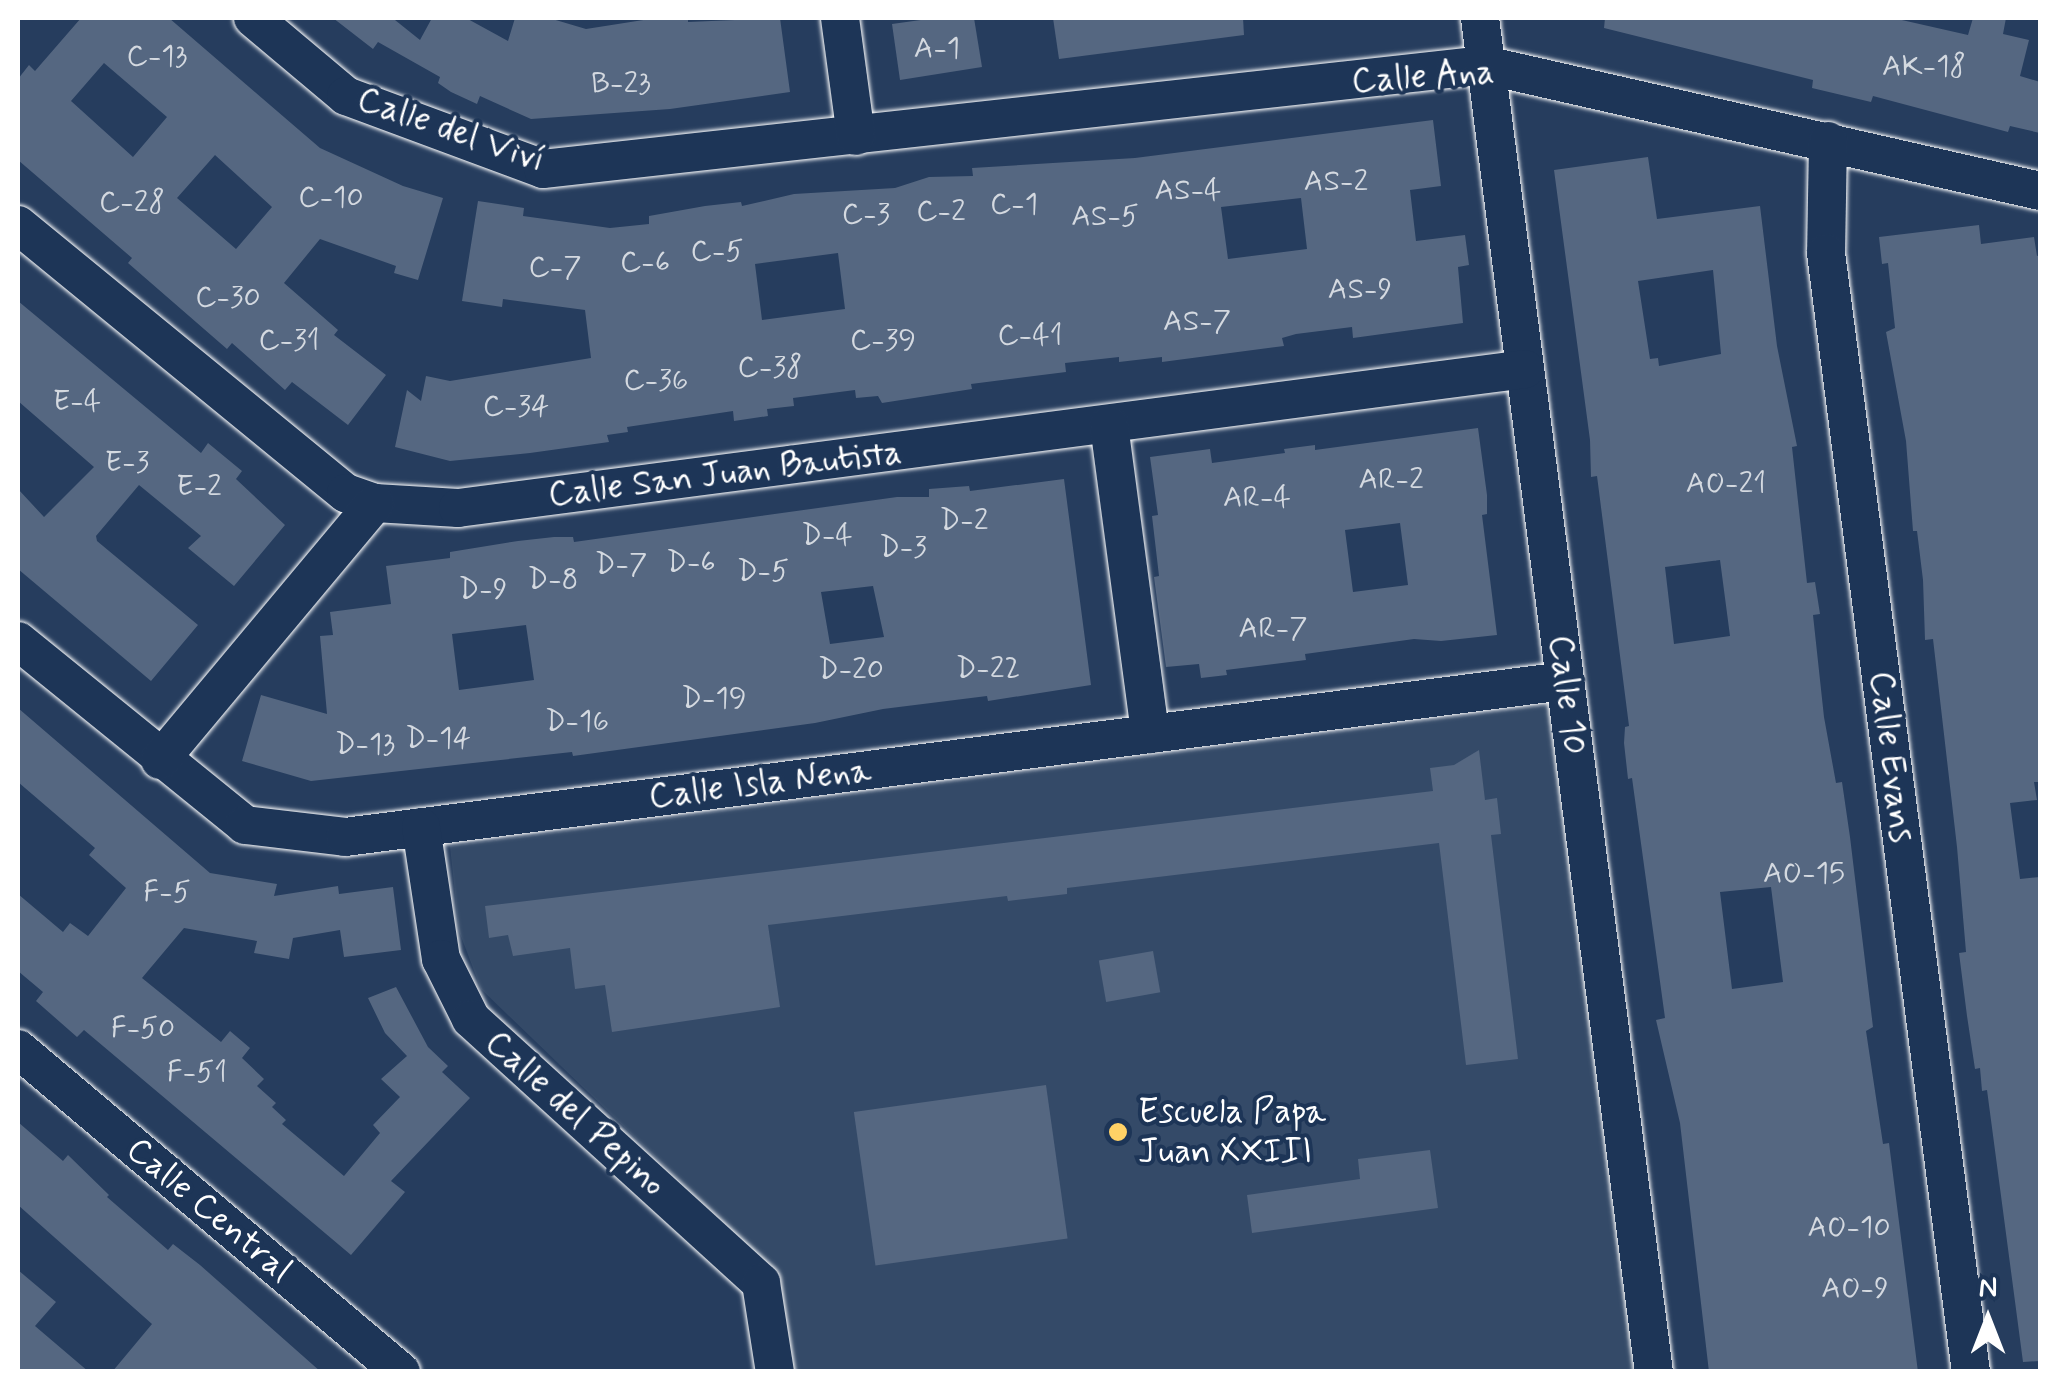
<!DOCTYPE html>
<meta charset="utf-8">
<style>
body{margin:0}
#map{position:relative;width:2058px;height:1389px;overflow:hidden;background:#263d5e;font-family:Mynerve,sans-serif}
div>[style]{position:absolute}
.built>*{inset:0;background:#344a68}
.building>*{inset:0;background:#556781;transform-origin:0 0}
.roads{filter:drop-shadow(0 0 2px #fff) drop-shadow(0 0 2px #fff)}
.street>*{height:38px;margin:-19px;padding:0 19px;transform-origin:19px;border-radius:19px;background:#1d3557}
.dots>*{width:28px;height:28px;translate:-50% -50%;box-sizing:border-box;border:5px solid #1d3557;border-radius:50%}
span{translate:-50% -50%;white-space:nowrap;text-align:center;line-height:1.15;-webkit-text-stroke:8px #1d3557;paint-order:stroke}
.number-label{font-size:30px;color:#d4d9e0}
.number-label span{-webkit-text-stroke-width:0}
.street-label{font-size:35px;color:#fff}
.poi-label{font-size:35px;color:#fff}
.left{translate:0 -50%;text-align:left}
.frame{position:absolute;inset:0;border:20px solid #fff;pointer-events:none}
.north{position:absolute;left:1938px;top:1269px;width:100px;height:100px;-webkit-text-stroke:8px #1d3557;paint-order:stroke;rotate:0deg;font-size:28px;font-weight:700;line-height:40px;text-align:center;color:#fff}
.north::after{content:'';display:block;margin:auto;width:35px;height:45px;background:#fff;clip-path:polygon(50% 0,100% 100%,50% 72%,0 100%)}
</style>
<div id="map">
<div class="built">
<div style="clip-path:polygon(1554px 704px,1636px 1371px,793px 1371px,778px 1275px,481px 989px,459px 931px,450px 846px)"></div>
</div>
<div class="building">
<div style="clip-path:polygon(evenodd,81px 18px,169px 18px,320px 148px,403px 186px,443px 198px,418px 280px,394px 273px,396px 266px,320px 239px,284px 283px,338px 330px,334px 335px,386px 375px,348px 425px,292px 382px,285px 390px,232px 343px,227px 349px,128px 263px,132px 258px,18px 160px,18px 79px,29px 65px,35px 71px,81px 18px,104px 63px,167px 117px,133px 157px,71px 101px,104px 63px,81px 18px,215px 155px,272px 207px,236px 249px,177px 198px,215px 155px)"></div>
<div style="clip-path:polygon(333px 18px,397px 18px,395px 20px,420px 40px,432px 18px,466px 18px,508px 41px,515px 18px,549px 18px,586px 29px,656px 18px,688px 18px,688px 22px,780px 18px,790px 92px,670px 109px,531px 119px,480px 96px,477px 104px,451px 92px,438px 83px,440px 77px,378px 42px,373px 49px)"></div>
<div style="clip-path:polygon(935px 18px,974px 18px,982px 67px,900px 80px,892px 24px)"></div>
<div style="clip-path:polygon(1053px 18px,1243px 18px,1244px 35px,1059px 59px)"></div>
<div style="clip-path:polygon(1605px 18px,1893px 18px,1968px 35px,1973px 18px,2006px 18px,2003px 34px,2029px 40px,2020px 76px,2040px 82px,2040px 133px,2010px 126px,2008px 132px,1873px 96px,1871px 102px,1812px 88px,1813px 80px,1604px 28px)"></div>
<div style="clip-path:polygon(evenodd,1433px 120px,1441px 186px,1410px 190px,1416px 241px,1465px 235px,1469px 265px,1458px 267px,1463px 323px,1353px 338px,1352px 327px,1296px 334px,1282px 338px,1284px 346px,1162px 362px,1162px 357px,1119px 362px,1119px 357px,1065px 363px,1066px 372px,971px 384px,972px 389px,882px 403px,878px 396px,856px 398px,855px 390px,793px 398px,794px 406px,767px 409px,768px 416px,734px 421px,733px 411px,627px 427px,628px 432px,607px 435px,609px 442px,530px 453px,450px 461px,395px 447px,407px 390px,421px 401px,426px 376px,450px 381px,591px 358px,585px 310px,503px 299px,502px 307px,462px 301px,478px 201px,524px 208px,523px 216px,610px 228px,649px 224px,649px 216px,705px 206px,741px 202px,742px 206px,794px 194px,895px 188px,929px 177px,973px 176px,972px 168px,1135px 158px,1433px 120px,1301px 198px,1307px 249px,1228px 259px,1221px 207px,1301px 198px,1433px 120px,838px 253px,845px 309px,762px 320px,755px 264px,838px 253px)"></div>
<div style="clip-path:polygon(evenodd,1648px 157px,1657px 219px,1760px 206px,1777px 346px,1797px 446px,1792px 447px,1807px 583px,1815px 582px,1820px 614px,1813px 615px,1824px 717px,1836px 783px,1842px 782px,1850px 837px,1873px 1027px,1866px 1031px,1883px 1144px,1889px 1143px,1918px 1372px,1709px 1372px,1680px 1123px,1656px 1020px,1665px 1018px,1632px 778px,1628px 779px,1624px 743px,1625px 727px,1629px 726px,1597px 476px,1591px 477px,1590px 440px,1554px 170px,1648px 157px,1713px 270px,1721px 354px,1659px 366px,1658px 358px,1650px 359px,1638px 281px,1713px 270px,1648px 157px,1720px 560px,1730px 636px,1674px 644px,1665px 567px,1720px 560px,1648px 157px,1771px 887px,1783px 982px,1732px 989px,1720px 892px,1771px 887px)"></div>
<div style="clip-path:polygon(1979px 225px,1981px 244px,2034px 237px,2037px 256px,2040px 255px,2040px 782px,2034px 782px,2037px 800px,2010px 803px,2020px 879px,2040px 877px,2040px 1361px,2023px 1362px,1987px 1090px,1982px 1091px,1980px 1068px,1975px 1069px,1967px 1016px,1959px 953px,1966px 952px,1957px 847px,1933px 639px,1925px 640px,1923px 580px,1917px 531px,1913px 531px,1906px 441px,1886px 332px,1895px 328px,1888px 263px,1882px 264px,1879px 237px)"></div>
<div style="clip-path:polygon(18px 301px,201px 453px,208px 443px,242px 471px,236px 479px,285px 525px,234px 586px,188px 548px,201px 536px,139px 485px,96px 536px,97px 541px,198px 625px,151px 681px,18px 569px,18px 489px,44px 517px,94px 467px,18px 401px)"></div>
<div style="clip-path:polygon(evenodd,1478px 428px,1487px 495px,1487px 514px,1482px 515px,1497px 635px,1441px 641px,1414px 639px,1305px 654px,1306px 660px,1226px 670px,1227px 675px,1201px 678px,1199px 664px,1166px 667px,1154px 577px,1159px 576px,1152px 516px,1158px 515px,1150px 457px,1210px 449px,1212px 463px,1285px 453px,1284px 449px,1315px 445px,1315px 450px,1478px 428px,1400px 523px,1408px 585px,1353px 592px,1345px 530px,1400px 523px)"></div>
<div style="clip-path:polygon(evenodd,1064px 479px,1091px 685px,988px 701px,987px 696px,883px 709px,815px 723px,573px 756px,572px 752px,311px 781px,242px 761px,261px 695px,327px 714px,320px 636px,333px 635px,330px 612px,391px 604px,386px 566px,450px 558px,450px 552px,518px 541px,554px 537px,573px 537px,574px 542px,897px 497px,929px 497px,929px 489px,969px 486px,970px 491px,1064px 479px,873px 586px,884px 637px,830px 644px,821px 592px,873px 586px,1064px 479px,526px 625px,534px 680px,459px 690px,452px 634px,526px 625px)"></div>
<div style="clip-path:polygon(18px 708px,210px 873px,277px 884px,274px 896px,338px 886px,339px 894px,393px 887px,401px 950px,344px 957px,340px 930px,293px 938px,289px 959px,254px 953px,257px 941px,184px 928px,142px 978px,221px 1042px,230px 1031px,250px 1048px,242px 1058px,264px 1079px,257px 1086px,276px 1103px,272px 1107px,286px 1120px,282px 1124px,344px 1176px,380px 1133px,373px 1125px,400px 1097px,381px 1079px,407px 1056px,385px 1033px,368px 998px,396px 987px,428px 1047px,448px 1066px,442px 1072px,470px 1098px,391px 1181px,405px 1192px,351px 1255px,84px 1030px,77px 1037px,36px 1001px,43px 992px,18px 971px,18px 894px,63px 932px,70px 923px,88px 936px,126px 888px,89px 855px,95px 848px,18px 782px)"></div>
<div style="clip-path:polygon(1479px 750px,1485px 800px,1497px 798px,1501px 834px,1491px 835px,1518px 1059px,1466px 1065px,1439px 843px,1067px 888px,1067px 894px,1008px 901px,1007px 896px,768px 925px,780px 1007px,612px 1032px,605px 985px,575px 989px,570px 948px,513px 956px,508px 935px,489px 938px,485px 906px,1433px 791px,1430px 768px,1454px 765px)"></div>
<div style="left:1153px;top:951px;width:42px;height:55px;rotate:80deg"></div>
<div style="left:1046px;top:1085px;width:155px;height:194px;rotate:82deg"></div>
<div style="clip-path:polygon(18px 1122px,63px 1161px,68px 1155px,109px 1195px,107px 1197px,168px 1250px,173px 1244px,200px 1265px,321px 1372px,112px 1372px,152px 1324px,18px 1205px)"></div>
<div style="clip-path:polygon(1430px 1150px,1438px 1208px,1252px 1233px,1247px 1195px,1360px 1179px,1358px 1159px)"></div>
<div style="clip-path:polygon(18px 1270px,56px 1302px,35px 1326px,89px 1372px,18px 1372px)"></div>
</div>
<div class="roads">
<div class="street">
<div style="left:253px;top:18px;width:121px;rotate:40deg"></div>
<div style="left:346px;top:96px;width:210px;rotate:20.3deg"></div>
<div style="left:543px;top:169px;width:948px;rotate:-6.3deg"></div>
<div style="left:1485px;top:65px;width:569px;rotate:12.79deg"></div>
<div style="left:840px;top:18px;width:119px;rotate:82.3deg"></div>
<div style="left:1480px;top:18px;width:1365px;rotate:82.68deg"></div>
<div style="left:1828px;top:141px;width:112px;rotate:91deg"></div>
<div style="left:1826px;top:253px;width:1128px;rotate:82.62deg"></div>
<div style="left:18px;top:225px;width:424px;rotate:39.3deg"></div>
<div style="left:346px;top:493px;width:31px;rotate:19deg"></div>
<div style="left:375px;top:503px;width:83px;rotate:3.4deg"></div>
<div style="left:458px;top:508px;width:1076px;rotate:-7.42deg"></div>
<div style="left:1109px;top:425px;width:312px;rotate:82.4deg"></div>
<div style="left:18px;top:641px;width:292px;rotate:39deg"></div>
<div style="left:245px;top:825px;width:101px;rotate:6.8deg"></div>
<div style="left:345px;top:837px;width:1230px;rotate:-7.29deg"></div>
<div style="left:160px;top:760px;width:335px;rotate:-50.1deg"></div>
<div style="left:421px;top:827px;width:134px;rotate:81.4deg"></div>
<div style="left:441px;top:959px;width:67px;rotate:63.4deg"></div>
<div style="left:471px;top:1019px;width:392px;rotate:42.3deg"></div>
<div style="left:761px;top:1283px;width:90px;rotate:81.1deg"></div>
<div style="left:18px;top:1049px;width:501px;rotate:40.14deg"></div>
</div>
</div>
<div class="dots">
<div style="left:1118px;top:1132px;background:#ffd166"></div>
</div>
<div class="number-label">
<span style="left:937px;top:49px">A-1</span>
<span style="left:157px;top:57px">C-13</span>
<span style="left:1924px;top:67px">AK-18</span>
<span style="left:621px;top:84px">B-23</span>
<span style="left:1336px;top:182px">AS-2</span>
<span style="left:1188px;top:191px">AS-4</span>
<span style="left:331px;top:198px">C-10</span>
<span style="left:132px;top:203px">C-28</span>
<span style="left:1014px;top:205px">C-1</span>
<span style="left:941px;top:212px">C-2</span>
<span style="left:866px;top:215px">C-3</span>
<span style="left:1105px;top:217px">AS-5</span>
<span style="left:717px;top:252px">C-5</span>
<span style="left:645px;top:263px">C-6</span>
<span style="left:555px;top:268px">C-7</span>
<span style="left:1360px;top:290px">AS-9</span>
<span style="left:228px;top:298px">C-30</span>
<span style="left:1197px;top:322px">AS-7</span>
<span style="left:1030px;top:336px">C-41</span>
<span style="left:289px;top:341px">C-31</span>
<span style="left:883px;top:341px">C-39</span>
<span style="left:770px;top:368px">C-38</span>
<span style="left:656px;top:381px">C-36</span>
<span style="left:77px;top:402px">E-4</span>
<span style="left:516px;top:407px">C-34</span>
<span style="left:127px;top:463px">E-3</span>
<span style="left:1391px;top:480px">AR-2</span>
<span style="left:1726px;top:484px">AO-21</span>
<span style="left:199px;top:487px">E-2</span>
<span style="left:1257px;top:498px">AR-4</span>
<span style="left:964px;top:521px">D-2</span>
<span style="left:827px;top:536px">D-4</span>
<span style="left:903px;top:548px">D-3</span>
<span style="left:691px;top:563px">D-6</span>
<span style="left:621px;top:565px">D-7</span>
<span style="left:763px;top:572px">D-5</span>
<span style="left:553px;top:580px">D-8</span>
<span style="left:483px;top:590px">D-9</span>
<span style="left:1273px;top:629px">AR-7</span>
<span style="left:988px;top:669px">D-22</span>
<span style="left:851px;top:670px">D-20</span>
<span style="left:714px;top:699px">D-19</span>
<span style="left:577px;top:722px">D-16</span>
<span style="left:438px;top:739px">D-14</span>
<span style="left:365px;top:745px">D-13</span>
<span style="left:1804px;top:874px">AO-15</span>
<span style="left:167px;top:893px">F-5</span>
<span style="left:143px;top:1029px">F-50</span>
<span style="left:197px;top:1073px">F-51</span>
<span style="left:1849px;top:1228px">AO-10</span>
<span style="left:1855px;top:1289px">AO-9</span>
</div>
<div class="street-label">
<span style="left:1423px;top:77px;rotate:-4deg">Calle Ana</span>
<span style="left:451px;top:130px;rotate:19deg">Calle del Viví</span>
<span style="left:725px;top:474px;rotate:-7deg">Calle San Juan Bautista</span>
<span style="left:1567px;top:695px;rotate:83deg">Calle 10</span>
<span style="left:1891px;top:757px;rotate:83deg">Calle Evans</span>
<span style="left:760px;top:784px;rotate:-7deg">Calle Isla Nena</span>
<span style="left:575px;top:1114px;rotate:42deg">Calle del Pepino</span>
<span style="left:209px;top:1210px;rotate:40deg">Calle Central</span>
</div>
<div class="poi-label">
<span class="left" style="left:1138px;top:1132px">Escuela Papa<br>Juan XXIII</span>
</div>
<div class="frame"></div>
<div class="north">N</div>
</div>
